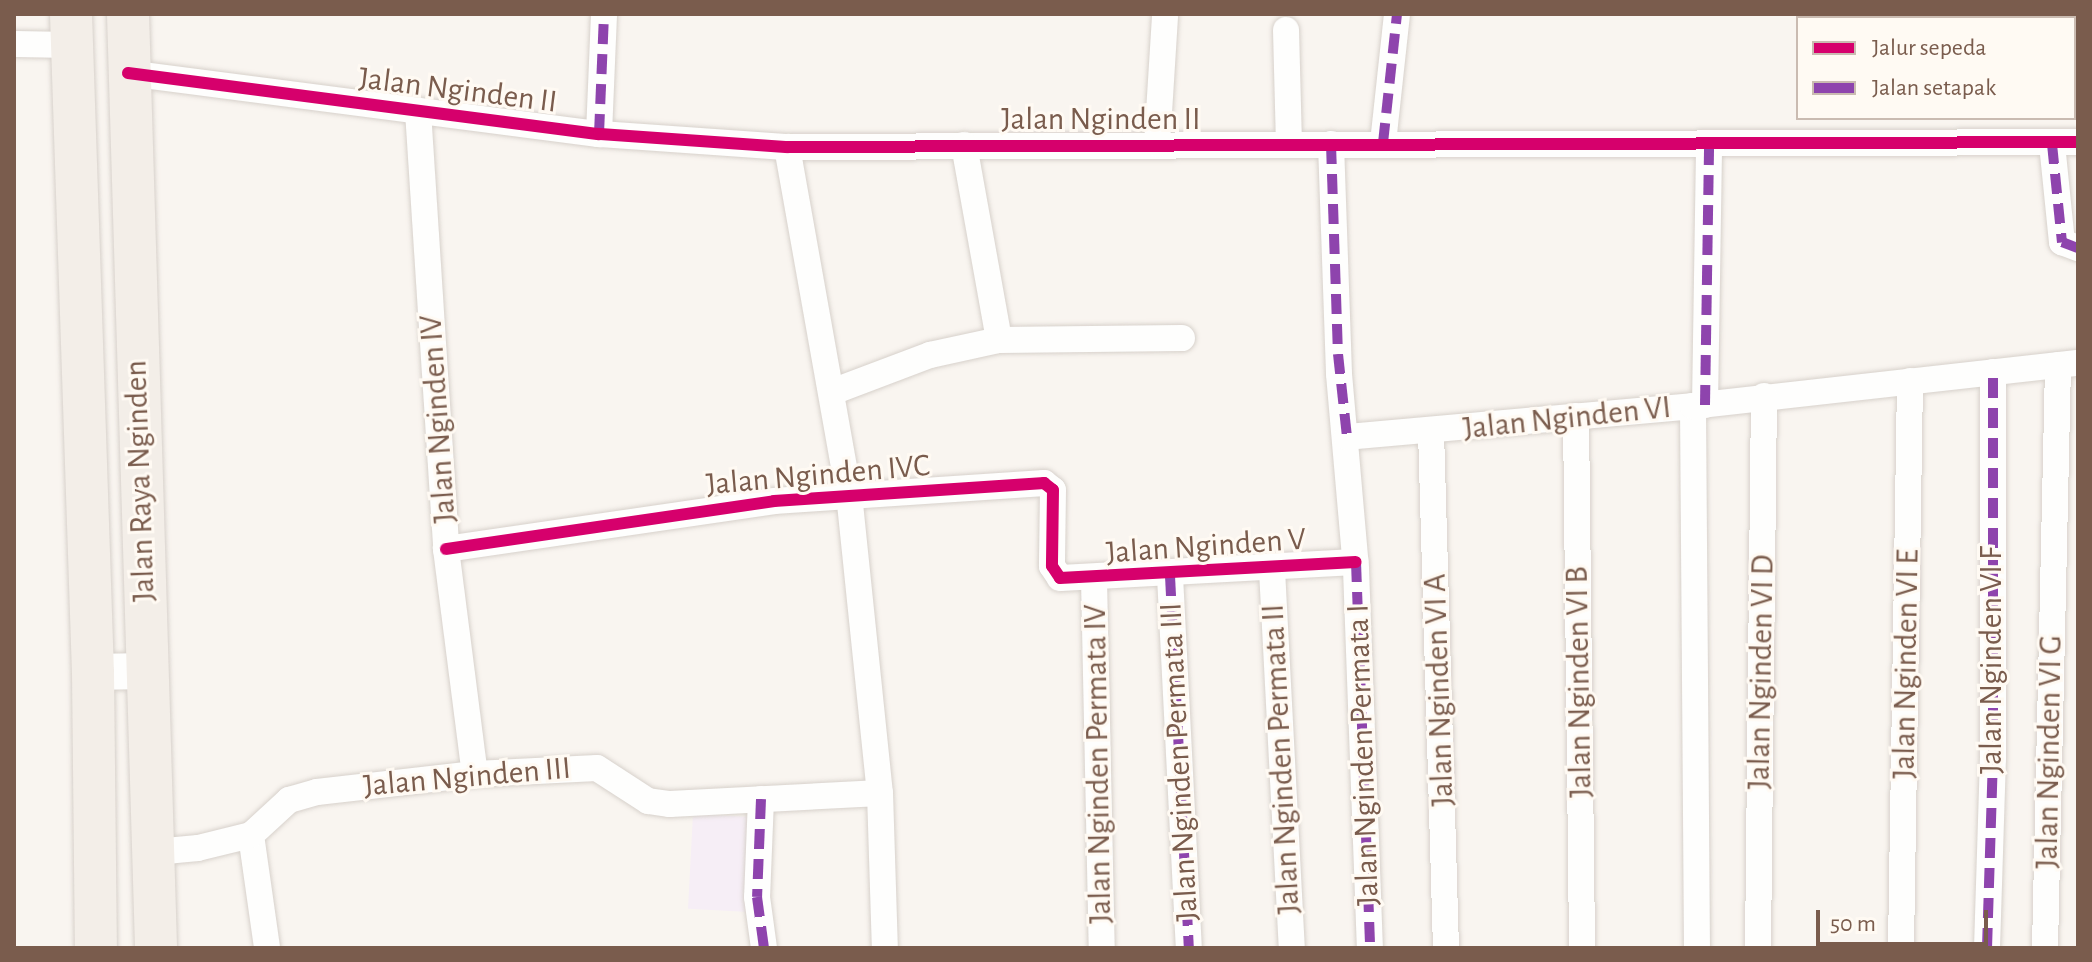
<!DOCTYPE html>
<style>
body{margin:0}
#map{position:relative;width:2092px;height:962px;overflow:hidden;background:#f9f5f0;font-family:"Alegreya Sans",sans-serif}
div>[style]{position:absolute}
.education>*{inset:0;background:#f6eef6;transform-origin:0 0}
.roads{filter:drop-shadow(0 0 2px #d7d1cb) drop-shadow(0 0 2px #d7d1cb)}
.minor>*{height:26px;margin:-13px;padding:0 13px;transform-origin:13px;border-radius:13px;background:#fefefd}
.secondary>*{height:36px;margin:-18px;padding:0 18px;transform-origin:18px;border-radius:18px;background:#fefefd}
.primary>*{height:42px;margin:-21px;padding:0 21px;transform-origin:21px;border-radius:21px;background:#f3eee8}
.quiet>*{height:10px;margin-top:-5px;transform-origin:0;background:repeating-linear-gradient(90deg,#8e44ad 0 20px,transparent 0 30px)}
.cycleway>*{height:12px;margin:-6px;padding:0 6px;transform-origin:6px;border-radius:6px;background:#d6006c}
span{translate:-50% -50%;white-space:nowrap;text-align:center;line-height:1.15;-webkit-text-stroke:6px #fffaf3;paint-order:stroke}
.street-label{font-size:32px;color:#7a5c4d}
.frame{position:absolute;inset:0;border:16px solid #7a5c4d;pointer-events:none}
.legend{position:absolute;left:1796px;top:16px;width:280px;height:104px;box-sizing:border-box;background:#fffaf3;border:2px solid #cabbb1;margin:0;padding:10px 14px;list-style:none;font-size:24px;color:#7a5c4d}
.legend li{display:flex;align-items:center;gap:16px;height:40px}
.legend b{width:40px;border:2px solid #cabbb1}
.scale{position:absolute;left:1816px;top:910px;width:172px;height:36px;box-sizing:border-box;border:4px solid #7a5c4d;border-top:0;padding-left:10px;font-size:24px;line-height:28px;white-space:nowrap;color:#7a5c4d;-webkit-text-stroke:6px #fffaf3;paint-order:stroke}
</style>
<div id="map">
<div class="education">
<div style="left:693px;top:814px;width:66px;height:95px;rotate:3deg"></div>
</div>
<div class="roads">
<div class="minor">
<div style="left:1286px;top:30px;width:113px;rotate:88.5deg"></div>
<div style="left:14px;top:44px;width:58px;rotate:1deg"></div>
<div style="left:128px;top:73px;width:475px;rotate:7.4deg"></div>
<div style="left:599px;top:134px;width:188px;rotate:4deg"></div>
<div style="left:787px;top:147px;width:1291px;rotate:-0.22deg"></div>
<div style="left:418px;top:111px;width:439px;rotate:86.3deg"></div>
<div style="left:446px;top:549px;width:227px;rotate:82.7deg"></div>
<div style="left:599px;top:134px;width:120px;rotate:-87.6deg"></div>
<div style="left:1383px;top:143px;width:130px;rotate:-83.8deg"></div>
<div style="left:1157px;top:144px;width:128px;rotate:-86.4deg"></div>
<div style="left:1331px;top:144px;width:230px;rotate:88deg"></div>
<div style="left:1339px;top:374px;width:196px;rotate:85deg"></div>
<div style="left:1356px;top:569px;width:379px;rotate:87.9deg"></div>
<div style="left:2052px;top:144px;width:99px;rotate:84.2deg"></div>
<div style="left:2062px;top:242px;width:17px;rotate:21deg"></div>
<div style="left:964px;top:145px;width:198px;rotate:79.8deg"></div>
<div style="left:787px;top:147px;width:352px;rotate:79.9deg"></div>
<div style="left:849px;top:494px;width:301px;rotate:84.1deg"></div>
<div style="left:880px;top:793px;width:155px;rotate:88.2deg"></div>
<div style="left:832px;top:392px;width:105px;rotate:-20.7deg"></div>
<div style="left:930px;top:355px;width:71px;rotate:-12.3deg"></div>
<div style="left:999px;top:340px;width:183px;rotate:-0.6deg"></div>
<div style="left:1705px;top:405px;width:262px;rotate:-89.1deg"></div>
<div style="left:1693px;top:406px;width:542px;rotate:89.58deg"></div>
<div style="left:1576px;top:416px;width:532px;rotate:89.35deg"></div>
<div style="left:1431px;top:431px;width:517px;rotate:88.34deg"></div>
<div style="left:1347px;top:437px;width:347px;rotate:-5.1deg"></div>
<div style="left:1693px;top:406px;width:387px;rotate:-6.4deg"></div>
<div style="left:446px;top:549px;width:331px;rotate:-8.3deg"></div>
<div style="left:774px;top:501px;width:271px;rotate:-3.8deg"></div>
<div style="left:1044px;top:483px;width:11px;rotate:38deg"></div>
<div style="left:1053px;top:490px;width:76px;rotate:90.8deg"></div>
<div style="left:1052px;top:566px;width:14px;rotate:56deg"></div>
<div style="left:1060px;top:578px;width:296px;rotate:-3.1deg"></div>
<div style="left:1272px;top:570px;width:379px;rotate:87deg"></div>
<div style="left:1170px;top:576px;width:372px;rotate:87.1deg"></div>
<div style="left:1094px;top:579px;width:369px;rotate:88.8deg"></div>
<div style="left:761px;top:799px;width:98px;rotate:92.3deg"></div>
<div style="left:757px;top:897px;width:51px;rotate:82.2deg"></div>
<div style="left:251px;top:835px;width:114px;rotate:81.9deg"></div>
<div style="left:155px;top:852px;width:43px;rotate:-5.3deg"></div>
<div style="left:198px;top:848px;width:55px;rotate:-13.8deg"></div>
<div style="left:251px;top:835px;width:52px;rotate:-42.6deg"></div>
<div style="left:289px;top:800px;width:29px;rotate:-16deg"></div>
<div style="left:317px;top:792px;width:159px;rotate:-6.5deg"></div>
<div style="left:475px;top:774px;width:122px;rotate:-2.8deg"></div>
<div style="left:597px;top:768px;width:61px;rotate:32.9deg"></div>
<div style="left:648px;top:801px;width:22px;rotate:8deg"></div>
<div style="left:670px;top:804px;width:210px;rotate:-3deg"></div>
<div style="left:1758px;top:948px;width:552px;rotate:-89.38deg"></div>
<div style="left:1901px;top:948px;width:567px;rotate:-89.09deg"></div>
<div style="left:1987px;top:948px;width:190px;rotate:-88.2deg"></div>
<div style="left:1993px;top:758px;width:386px;rotate:-90deg"></div>
<div style="left:2045px;top:948px;width:583px;rotate:-88.72deg"></div>
</div>
<div class="secondary">
<div style="left:93px;top:672px;width:52px;rotate:-1.1deg"></div>
</div>
<div class="primary">
<div style="left:71px;top:14px;width:658px;rotate:88.09deg"></div>
<div style="left:93px;top:672px;width:276px;rotate:89.4deg"></div>
<div style="left:128px;top:14px;width:934px;rotate:88.28deg"></div>
</div>
</div>
<div class="quiet">
<div style="left:599px;top:134px;width:120px;rotate:-87.6deg"></div>
<div style="left:1383px;top:143px;width:130px;rotate:-83.8deg"></div>
<div style="left:1331px;top:144px;width:210px;rotate:88.1deg"></div>
<div style="left:1338px;top:354px;width:83px;rotate:83.8deg"></div>
<div style="left:2052px;top:144px;width:99px;rotate:84.2deg"></div>
<div style="left:2062px;top:242px;width:17px;rotate:21deg"></div>
<div style="left:1705px;top:405px;width:262px;rotate:-89.1deg"></div>
<div style="left:1356px;top:562px;width:386px;rotate:87.9deg"></div>
<div style="left:1170px;top:576px;width:372px;rotate:87.1deg"></div>
<div style="left:761px;top:799px;width:98px;rotate:92.3deg"></div>
<div style="left:757px;top:897px;width:51px;rotate:82.2deg"></div>
<div style="left:1987px;top:948px;width:190px;rotate:-88.2deg"></div>
<div style="left:1993px;top:758px;width:386px;rotate:-90deg"></div>
</div>
<div class="cycleway">
<div style="left:128px;top:73px;width:475px;rotate:7.4deg"></div>
<div style="left:599px;top:134px;width:188px;rotate:4deg"></div>
<div style="left:787px;top:147px;width:1291px;rotate:-0.22deg"></div>
<div style="left:446px;top:549px;width:331px;rotate:-8.3deg"></div>
<div style="left:774px;top:501px;width:271px;rotate:-3.8deg"></div>
<div style="left:1044px;top:483px;width:11px;rotate:38deg"></div>
<div style="left:1053px;top:490px;width:76px;rotate:90.8deg"></div>
<div style="left:1052px;top:566px;width:14px;rotate:56deg"></div>
<div style="left:1060px;top:578px;width:296px;rotate:-3.1deg"></div>
</div>
<div class="street-label">
<span style="left:458px;top:90px;rotate:7deg">Jalan Nginden II</span>
<span style="left:1101px;top:119px">Jalan Nginden II</span>
<span style="left:1567px;top:418px;rotate:-6deg">Jalan Nginden VI</span>
<span style="left:438px;top:419px;rotate:-94deg">Jalan Nginden IV</span>
<span style="left:818px;top:475px;rotate:-5deg">Jalan Nginden IVC</span>
<span style="left:140px;top:481px;rotate:-92deg">Jalan Raya Nginden</span>
<span style="left:1206px;top:546px;rotate:-4deg">Jalan Nginden V</span>
<span style="left:1991px;top:660px;rotate:-90deg">Jalan Nginden VI F</span>
<span style="left:1906px;top:664px;rotate:-89deg">Jalan Nginden VI E</span>
<span style="left:1761px;top:672px;rotate:-89deg">Jalan Nginden VI D</span>
<span style="left:1579px;top:682px;rotate:-91deg">Jalan Nginden VI B</span>
<span style="left:1439px;top:690px;rotate:-92deg">Jalan Nginden VI A</span>
<span style="left:2049px;top:752px;rotate:-89deg">Jalan Nginden VI G</span>
<span style="left:1363px;top:755px;rotate:-92deg">Jalan Nginden Permata I</span>
<span style="left:1281px;top:759px;rotate:-93deg">Jalan Nginden Permata II</span>
<span style="left:1179px;top:762px;rotate:-93deg">Jalan Nginden Permata III</span>
<span style="left:1098px;top:764px;rotate:-91deg">Jalan Nginden Permata IV</span>
<span style="left:467px;top:777px;rotate:-5deg">Jalan Nginden III</span>
</div>
<div class="frame"></div>
<ul class="legend">
<li><b style="height:10px;background:#d6006c"></b>Jalur sepeda</li>
<li><b style="height:10px;background:#8e44ad"></b>Jalan setapak</li>
</ul>
<div class="scale">50 m</div>
</div>
